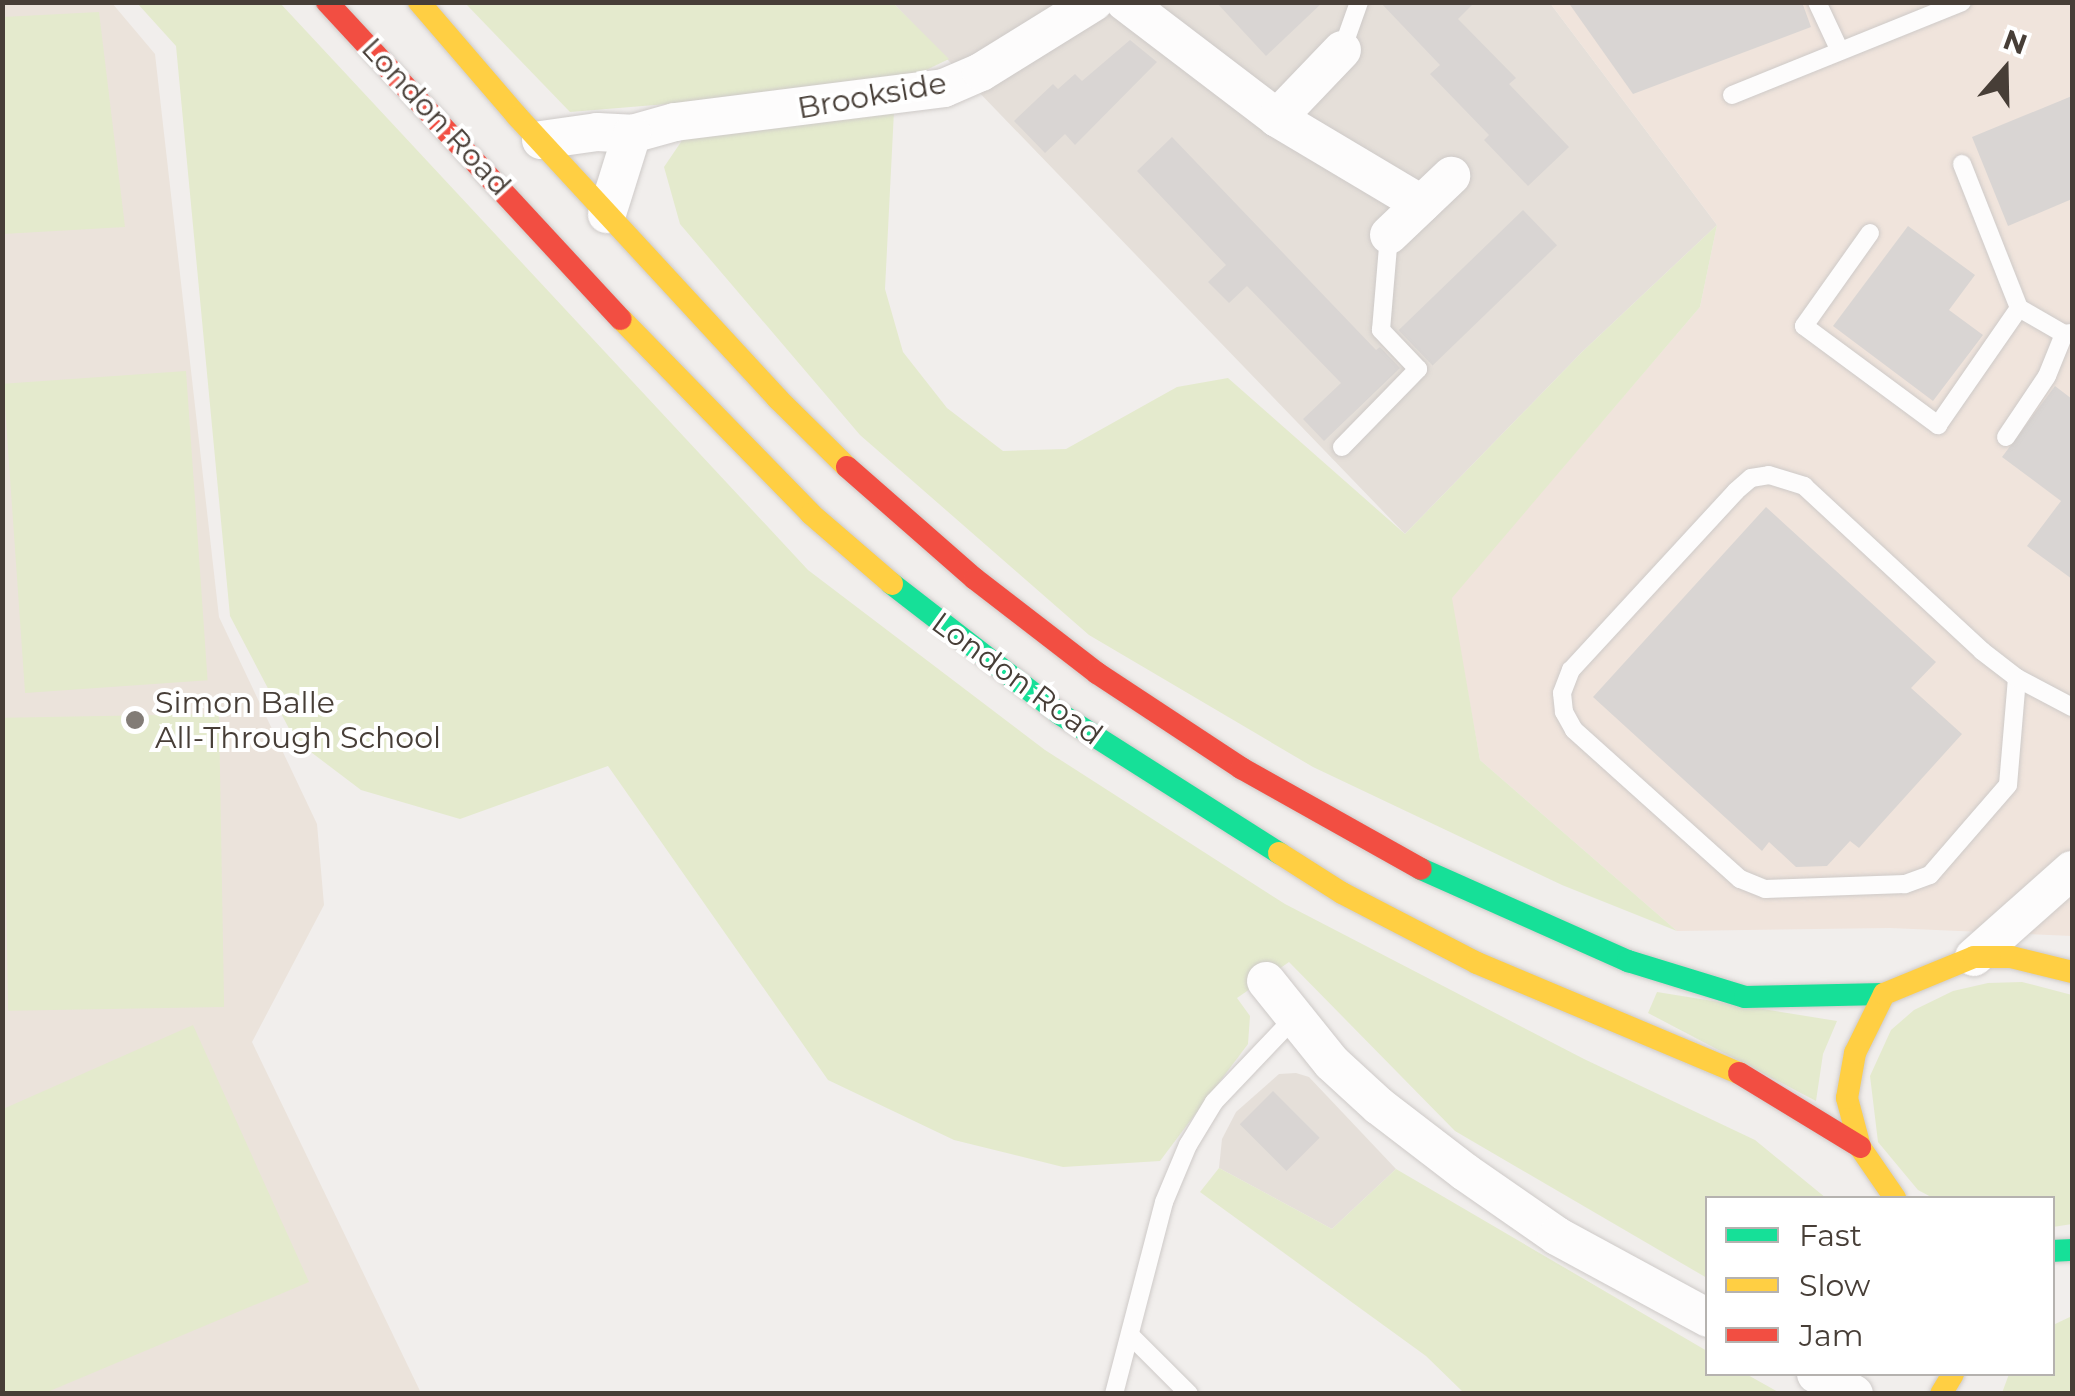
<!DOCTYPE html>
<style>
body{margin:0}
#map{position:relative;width:2075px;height:1396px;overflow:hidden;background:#f1eeec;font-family:Montserrat,sans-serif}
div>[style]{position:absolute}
.residential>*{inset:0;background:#e5dfd9}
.commercial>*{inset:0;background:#f0e4dc}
.education>*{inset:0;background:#ebe3db}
.green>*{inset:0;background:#e4eacd;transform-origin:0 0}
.building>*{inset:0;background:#d9d5d3;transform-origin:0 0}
.roads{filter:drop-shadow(0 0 2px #cecac8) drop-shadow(0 0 2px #cecac8)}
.lane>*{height:18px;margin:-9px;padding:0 9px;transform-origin:9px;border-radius:9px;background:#fdfcfc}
.street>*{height:38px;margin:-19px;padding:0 19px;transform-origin:19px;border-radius:19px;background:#fdfcfc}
.fast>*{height:22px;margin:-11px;padding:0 11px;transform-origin:11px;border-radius:11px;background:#16e098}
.slow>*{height:22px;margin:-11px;padding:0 11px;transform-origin:11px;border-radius:11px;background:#ffcf43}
.jam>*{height:22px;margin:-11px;padding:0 11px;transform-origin:11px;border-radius:11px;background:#f24e42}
.dots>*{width:28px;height:28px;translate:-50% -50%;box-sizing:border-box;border:5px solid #fff;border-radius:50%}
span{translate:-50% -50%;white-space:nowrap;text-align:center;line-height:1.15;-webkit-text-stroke:8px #fff;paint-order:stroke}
.street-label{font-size:30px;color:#473e37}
.poi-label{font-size:30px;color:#473e37}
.left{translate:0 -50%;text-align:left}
.frame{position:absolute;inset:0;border:5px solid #473e37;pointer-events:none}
.legend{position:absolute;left:1705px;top:1196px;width:350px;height:180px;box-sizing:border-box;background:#fff;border:2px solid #b5b2af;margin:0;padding:12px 18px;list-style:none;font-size:30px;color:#473e37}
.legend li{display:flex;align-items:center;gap:20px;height:50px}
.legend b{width:50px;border:2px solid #b5b2af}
.north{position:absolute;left:1955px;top:20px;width:100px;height:100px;-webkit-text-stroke:8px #fff;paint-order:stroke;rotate:20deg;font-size:28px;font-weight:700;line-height:40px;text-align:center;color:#473e37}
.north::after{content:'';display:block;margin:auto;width:35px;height:45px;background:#473e37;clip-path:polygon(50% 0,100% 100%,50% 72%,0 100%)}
</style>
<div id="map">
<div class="residential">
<div style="clip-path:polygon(893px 3px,1550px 3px,1717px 225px,1582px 352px,1405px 534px)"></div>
<div style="clip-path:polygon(1296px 1073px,1309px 1077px,1396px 1169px,1332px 1229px,1219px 1168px,1222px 1139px,1236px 1112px,1279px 1074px)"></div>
</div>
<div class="commercial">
<div style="clip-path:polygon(1550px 3px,2072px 3px,2072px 936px,1890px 928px,1677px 931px,1480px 760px,1451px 598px,1700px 307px,1717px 225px)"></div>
</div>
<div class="education">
<div style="clip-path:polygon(3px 3px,112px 3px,155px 54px,219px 617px,317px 824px,324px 905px,252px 1042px,421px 1393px,3px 1394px)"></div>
</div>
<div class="green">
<div style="clip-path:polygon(137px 3px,280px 3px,808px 570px,1045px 750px,1285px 904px,1584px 1059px,1755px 1140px,1826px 1198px,1708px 1198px,1707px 1278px,1455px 1131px,1289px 962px,1237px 998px,1250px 1016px,1248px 1044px,1160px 1161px,1063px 1167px,954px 1140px,828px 1080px,608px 766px,460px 819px,361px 790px,295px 740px,230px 616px,176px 46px)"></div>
<div style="clip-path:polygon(465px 3px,893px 3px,949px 59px,895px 85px,570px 112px)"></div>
<div style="clip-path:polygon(99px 12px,125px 227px,3px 234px,3px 17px)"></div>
<div style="clip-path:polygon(894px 111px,885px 289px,903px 352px,947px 408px,1003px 451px,1066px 449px,1177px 387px,1228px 378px,1405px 534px,1582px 352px,1717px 225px,1700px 307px,1452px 598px,1480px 760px,1677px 931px,1562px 885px,1313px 767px,1089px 635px,860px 435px,680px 224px,664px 167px,685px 136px)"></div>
<div style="left:186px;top:371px;width:310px;height:183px;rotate:86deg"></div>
<div style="left:219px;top:714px;width:293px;height:216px;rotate:89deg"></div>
<div style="clip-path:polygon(2022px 982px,2072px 995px,2072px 1224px,2053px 1227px,2052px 1198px,1933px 1198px,1918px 1190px,1878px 1142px,1870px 1076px,1891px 1030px,1914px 1010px,1953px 991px,1988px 983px)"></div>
<div style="clip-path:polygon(1657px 992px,1837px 1021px,1823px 1054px,1816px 1101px,1648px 1013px)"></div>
<div style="clip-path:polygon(193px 1025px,309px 1282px,45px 1393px,3px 1393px,3px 1109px)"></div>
<div style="clip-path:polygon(1219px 1168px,1332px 1229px,1396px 1169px,1707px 1351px,1708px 1374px,1746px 1374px,1780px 1393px,1464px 1393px,1426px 1356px,1200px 1192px)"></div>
<div style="clip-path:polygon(2072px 1316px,2072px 1393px,2002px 1393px,2009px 1374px,2052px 1374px,2053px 1325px)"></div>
</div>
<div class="building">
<div style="clip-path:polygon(1216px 2px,1323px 2px,1266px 56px)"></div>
<div style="clip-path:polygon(1380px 2px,1475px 2px,1458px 19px,1516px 78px,1509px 84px,1569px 147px,1528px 186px,1484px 140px,1489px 135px,1430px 74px,1440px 65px)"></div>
<div style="clip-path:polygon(1568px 2px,1802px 2px,1811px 27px,1633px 94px)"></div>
<div style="clip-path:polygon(1130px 40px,1157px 62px,1075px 145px,1065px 134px,1045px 153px,1014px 121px,1053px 84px,1058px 89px,1075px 74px,1082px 81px)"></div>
<div style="clip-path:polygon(2072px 96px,2072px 199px,2008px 226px,1972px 137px)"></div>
<div style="clip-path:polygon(1172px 137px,1376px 350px,1380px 347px,1400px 368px,1324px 441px,1303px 419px,1341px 383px,1247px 286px,1229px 303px,1208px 282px,1226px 265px,1137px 171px)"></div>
<div style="left:1523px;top:210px;width:49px;height:173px;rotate:46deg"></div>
<div style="clip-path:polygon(1908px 226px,1975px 275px,1949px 310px,1983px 335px,1933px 401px,1833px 326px)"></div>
<div style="clip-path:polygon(2055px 386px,2072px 399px,2072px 579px,2027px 546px,2061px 501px,2002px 457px)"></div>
<div style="clip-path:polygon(1766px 507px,1936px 662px,1911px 688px,1962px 734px,1859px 848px,1850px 841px,1827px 866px,1796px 867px,1769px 842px,1762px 851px,1593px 697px)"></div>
<div style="left:1273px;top:1091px;width:66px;height:47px;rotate:45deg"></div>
</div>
<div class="roads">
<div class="lane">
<div style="left:1817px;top:2px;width:52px;rotate:64.9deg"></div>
<div style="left:1342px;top:50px;width:51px;rotate:-70.5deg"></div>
<div style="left:1732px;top:95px;width:248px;rotate:-22deg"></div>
<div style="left:1962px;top:164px;width:155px;rotate:68.4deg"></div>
<div style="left:1870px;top:233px;width:114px;rotate:125.4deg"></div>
<div style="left:1804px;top:326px;width:167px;rotate:36.5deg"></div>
<div style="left:1938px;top:425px;width:142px;rotate:-55.3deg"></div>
<div style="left:2019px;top:308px;width:52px;rotate:30deg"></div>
<div style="left:2064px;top:334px;width:8px;rotate:-7deg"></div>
<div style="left:2006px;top:437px;width:73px;rotate:-56.1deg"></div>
<div style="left:2047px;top:376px;width:45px;rotate:-68deg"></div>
<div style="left:1342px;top:447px;width:109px;rotate:-45.7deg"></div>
<div style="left:1418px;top:369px;width:54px;rotate:-133.5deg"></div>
<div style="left:1381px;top:330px;width:95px;rotate:-85.2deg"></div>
<div style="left:2017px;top:678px;width:107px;rotate:94.8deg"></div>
<div style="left:2008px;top:785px;width:119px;rotate:130.9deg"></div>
<div style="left:1930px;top:875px;width:27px;rotate:160deg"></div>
<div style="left:1905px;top:884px;width:140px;rotate:178deg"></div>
<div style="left:1765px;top:889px;width:27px;rotate:-158deg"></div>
<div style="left:1740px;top:879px;width:223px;rotate:-138.1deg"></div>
<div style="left:1574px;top:730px;width:21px;rotate:-119deg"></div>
<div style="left:1564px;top:712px;width:19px;rotate:-96deg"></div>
<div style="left:1562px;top:693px;width:25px;rotate:-69deg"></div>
<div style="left:1571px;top:670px;width:243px;rotate:-47.3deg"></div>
<div style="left:1736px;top:491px;width:20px;rotate:-41deg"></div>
<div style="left:1751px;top:478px;width:18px;rotate:-9deg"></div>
<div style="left:1769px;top:475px;width:37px;rotate:17deg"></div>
<div style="left:1804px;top:486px;width:243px;rotate:42.8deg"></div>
<div style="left:1982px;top:651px;width:44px;rotate:37.6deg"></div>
<div style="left:2017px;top:678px;width:62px;rotate:27.8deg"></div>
<div style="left:1131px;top:1336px;width:82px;rotate:45deg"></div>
<div style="left:1114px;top:1394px;width:198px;rotate:-75.4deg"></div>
<div style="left:1164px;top:1202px;width:62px;rotate:-67.2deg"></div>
<div style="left:1188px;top:1145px;width:50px;rotate:-58.8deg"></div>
<div style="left:1214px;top:1102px;width:119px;rotate:-46.4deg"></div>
</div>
<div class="street">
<div style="left:1125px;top:2px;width:191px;rotate:37.3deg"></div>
<div style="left:1277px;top:118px;width:168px;rotate:30.8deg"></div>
<div style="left:1277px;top:118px;width:94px;rotate:-46.3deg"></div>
<div style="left:632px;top:134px;width:45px;rotate:-15.6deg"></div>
<div style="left:675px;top:122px;width:271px;rotate:-7.2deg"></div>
<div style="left:944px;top:88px;width:40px;rotate:-23.4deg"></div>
<div style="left:981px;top:72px;width:133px;rotate:-31.8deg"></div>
<div style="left:541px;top:140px;width:57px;rotate:-8.1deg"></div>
<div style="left:597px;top:132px;width:35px;rotate:3deg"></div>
<div style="left:632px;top:134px;width:84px;rotate:107.4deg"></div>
<div style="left:1389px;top:235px;width:86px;rotate:-43.6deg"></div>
<div style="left:1974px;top:957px;width:131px;rotate:-41.6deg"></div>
<div style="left:1266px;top:981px;width:105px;rotate:51.2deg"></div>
<div style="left:1332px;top:1063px;width:64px;rotate:42.5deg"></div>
<div style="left:1379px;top:1106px;width:108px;rotate:37.5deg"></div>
<div style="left:1465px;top:1172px;width:112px;rotate:34.8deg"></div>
<div style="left:1557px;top:1236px;width:172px;rotate:28.5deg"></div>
<div style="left:1816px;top:1374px;width:43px;rotate:27.8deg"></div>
</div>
<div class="fast">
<div style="left:892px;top:584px;width:212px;rotate:37.7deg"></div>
<div style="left:1060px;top:714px;width:259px;rotate:32.4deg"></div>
<div style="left:1421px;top:869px;width:227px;rotate:24deg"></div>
<div style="left:1628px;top:961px;width:122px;rotate:17.1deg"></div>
<div style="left:1745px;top:997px;width:139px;rotate:-1.2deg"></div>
<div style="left:2052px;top:1251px;width:20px;rotate:-3deg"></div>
</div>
<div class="slow">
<div style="left:419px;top:2px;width:150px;rotate:49.3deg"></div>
<div style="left:517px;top:116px;width:384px;rotate:47.3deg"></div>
<div style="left:777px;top:398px;width:98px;rotate:44.6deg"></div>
<div style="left:621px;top:319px;width:272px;rotate:45.7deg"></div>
<div style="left:811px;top:514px;width:107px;rotate:40.8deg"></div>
<div style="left:1279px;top:853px;width:75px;rotate:32.4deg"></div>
<div style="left:1342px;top:893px;width:152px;rotate:27.4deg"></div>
<div style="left:1477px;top:963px;width:284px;rotate:22.8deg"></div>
<div style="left:1895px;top:1198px;width:62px;rotate:-124.5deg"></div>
<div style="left:1860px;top:1147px;width:51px;rotate:-104.9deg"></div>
<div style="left:1847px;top:1098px;width:46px;rotate:-79.9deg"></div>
<div style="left:1855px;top:1053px;width:66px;rotate:-63.8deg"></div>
<div style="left:1884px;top:994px;width:97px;rotate:-22.3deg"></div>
<div style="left:1974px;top:957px;width:37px"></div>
<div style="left:2011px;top:957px;width:63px;rotate:13.8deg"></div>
<div style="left:1941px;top:1394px;width:23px;rotate:-59deg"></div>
</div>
<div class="jam">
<div style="left:327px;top:2px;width:432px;rotate:47.2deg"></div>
<div style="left:847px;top:467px;width:170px;rotate:41.2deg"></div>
<div style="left:975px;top:579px;width:154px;rotate:37.6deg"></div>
<div style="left:1097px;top:673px;width:173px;rotate:33.4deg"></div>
<div style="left:1241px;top:768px;width:206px;rotate:29.3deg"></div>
<div style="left:1739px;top:1073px;width:142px;rotate:31.4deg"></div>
</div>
</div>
<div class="dots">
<div style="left:135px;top:720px;background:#827c76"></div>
</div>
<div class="street-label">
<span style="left:872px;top:96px;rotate:-10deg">Brookside</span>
<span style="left:436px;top:117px;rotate:47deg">London Road</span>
<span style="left:1017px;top:679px;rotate:36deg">London Road</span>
</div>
<div class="poi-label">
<span class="left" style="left:155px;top:720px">Simon Balle<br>All-Through School</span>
</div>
<div class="frame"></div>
<ul class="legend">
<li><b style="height:12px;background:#16e098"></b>Fast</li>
<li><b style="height:12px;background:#ffcf43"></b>Slow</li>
<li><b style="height:12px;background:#f24e42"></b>Jam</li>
</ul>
<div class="north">N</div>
</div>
